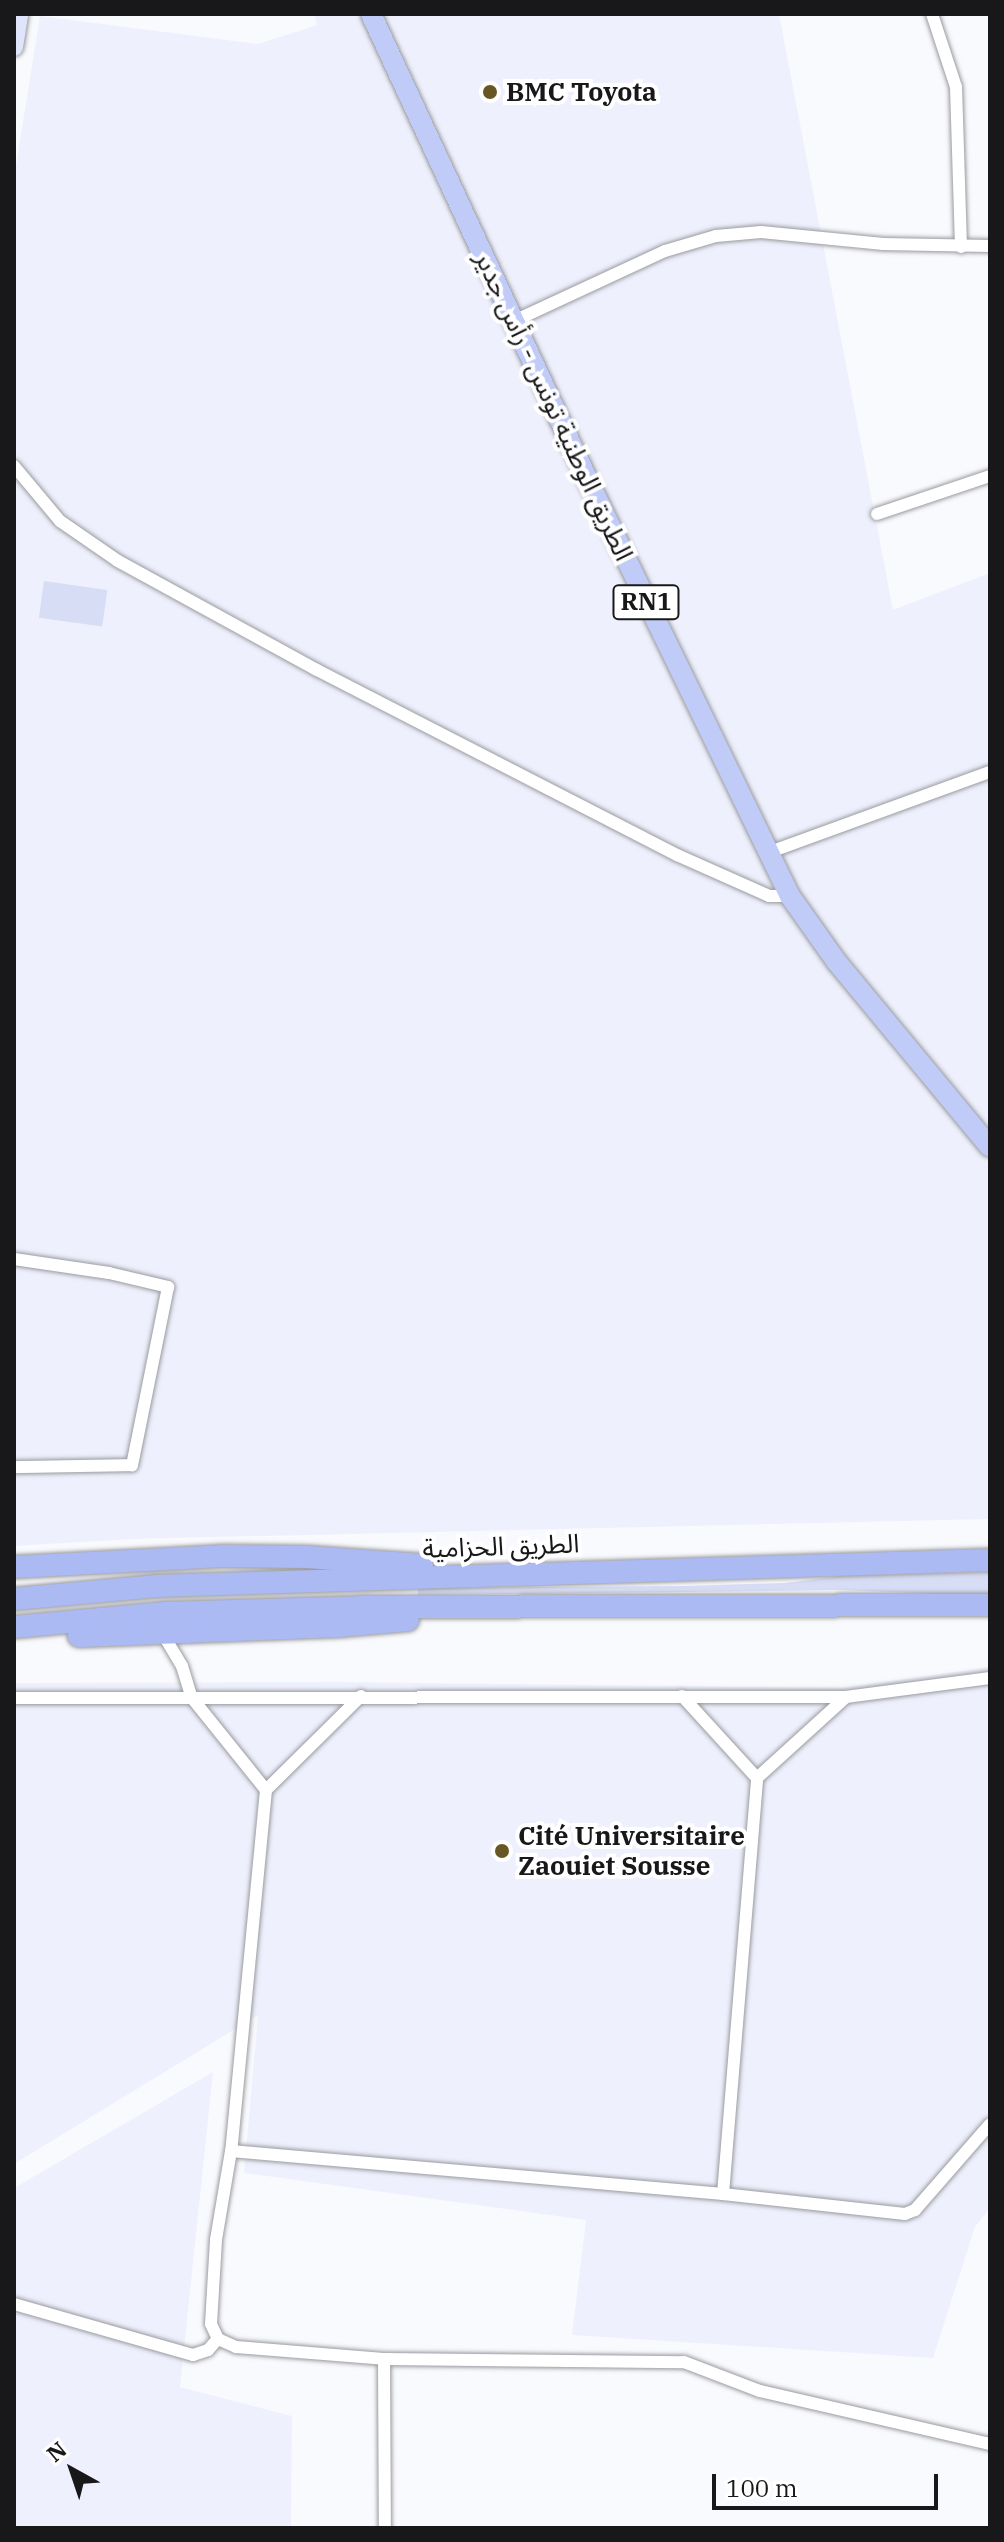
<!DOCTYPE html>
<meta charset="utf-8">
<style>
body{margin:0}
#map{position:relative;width:1004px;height:2542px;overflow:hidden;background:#f9fafe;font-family:"IBM Plex Serif","Noto Sans Arabic",serif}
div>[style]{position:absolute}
.built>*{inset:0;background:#eef1fd}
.green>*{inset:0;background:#d7ddf5;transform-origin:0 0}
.roads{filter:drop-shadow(0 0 2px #9a9b9f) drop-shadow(0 0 2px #9a9b9f)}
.minor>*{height:12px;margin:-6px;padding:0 6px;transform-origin:6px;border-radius:6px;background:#fff}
.secondary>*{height:18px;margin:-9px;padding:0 9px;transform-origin:9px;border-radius:9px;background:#e0e5fb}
.primary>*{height:20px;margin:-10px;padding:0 10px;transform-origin:10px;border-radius:10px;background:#c1cbf7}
.trunk>*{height:22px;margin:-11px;padding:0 11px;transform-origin:11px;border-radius:11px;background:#acbaf4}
.dots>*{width:22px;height:22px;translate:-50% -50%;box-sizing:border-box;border:4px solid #fff;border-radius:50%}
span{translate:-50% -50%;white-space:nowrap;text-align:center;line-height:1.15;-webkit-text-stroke:8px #fff;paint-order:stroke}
.shield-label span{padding:2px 6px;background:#fff;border:2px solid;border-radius:6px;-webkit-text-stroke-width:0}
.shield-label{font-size:24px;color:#18181a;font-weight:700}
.poi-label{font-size:26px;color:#18181a;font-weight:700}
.left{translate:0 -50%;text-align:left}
.street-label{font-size:26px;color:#18181a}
.frame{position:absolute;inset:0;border:16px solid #18181a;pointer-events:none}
.north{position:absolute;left:32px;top:2430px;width:80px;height:80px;-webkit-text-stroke:6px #fff;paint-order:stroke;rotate:320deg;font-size:22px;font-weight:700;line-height:32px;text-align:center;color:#18181a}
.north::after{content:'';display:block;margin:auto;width:28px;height:36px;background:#18181a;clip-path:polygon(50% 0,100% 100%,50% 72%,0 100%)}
.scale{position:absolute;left:712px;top:2474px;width:226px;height:36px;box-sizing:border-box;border:4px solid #18181a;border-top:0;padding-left:10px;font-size:24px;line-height:28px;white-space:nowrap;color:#18181a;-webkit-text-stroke:6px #fff;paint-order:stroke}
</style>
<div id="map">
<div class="built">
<div style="clip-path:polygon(314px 14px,779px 14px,893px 610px,990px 573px,990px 1519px,132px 1539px,14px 1546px,14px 178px,40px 16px,258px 44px,317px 25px)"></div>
<div style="clip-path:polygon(990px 1667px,990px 2208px,975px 2227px,933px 2358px,572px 2335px,586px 2220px,244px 2173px,258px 2015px,14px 2164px,14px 1683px,342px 1682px,841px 1688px)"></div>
<div style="clip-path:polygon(213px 2072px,180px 2387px,292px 2416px,291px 2528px,14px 2528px,14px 2188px)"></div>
</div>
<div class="green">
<div style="left:44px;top:581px;width:64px;height:37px;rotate:8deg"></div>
<div style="clip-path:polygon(990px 1572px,990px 1596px,841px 1590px,418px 1595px,418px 1588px,686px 1586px,784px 1583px,840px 1576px)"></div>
</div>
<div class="roads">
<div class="minor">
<div style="left:932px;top:14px;width:77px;rotate:71.8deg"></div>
<div style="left:956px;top:87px;width:160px;rotate:88.2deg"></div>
<div style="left:514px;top:321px;width:166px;rotate:-24.9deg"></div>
<div style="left:665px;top:251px;width:53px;rotate:-16.4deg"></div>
<div style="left:716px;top:236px;width:45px;rotate:-5.1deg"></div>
<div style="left:761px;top:232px;width:123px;rotate:5.6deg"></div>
<div style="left:883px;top:244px;width:107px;rotate:1.1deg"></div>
<div style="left:14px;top:466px;width:72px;rotate:50.1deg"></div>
<div style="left:60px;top:521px;width:70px;rotate:34.6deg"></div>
<div style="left:118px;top:561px;width:227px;rotate:28.7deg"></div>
<div style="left:317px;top:670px;width:405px;rotate:27.2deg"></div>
<div style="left:677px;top:855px;width:101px;rotate:24deg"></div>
<div style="left:769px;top:896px;width:21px"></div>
<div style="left:877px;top:514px;width:119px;rotate:-18.6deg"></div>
<div style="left:767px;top:853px;width:237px;rotate:-20deg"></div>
<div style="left:14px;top:1259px;width:96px;rotate:8.4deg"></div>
<div style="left:109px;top:1273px;width:61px;rotate:13.3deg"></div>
<div style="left:168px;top:1287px;width:182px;rotate:101.4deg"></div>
<div style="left:132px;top:1465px;width:118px;rotate:179deg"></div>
<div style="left:165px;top:1630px;width:11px;rotate:80deg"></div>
<div style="left:167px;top:1641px;width:29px;rotate:59deg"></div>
<div style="left:182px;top:1666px;width:34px;rotate:73deg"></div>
<div style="left:192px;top:1698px;width:118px;rotate:51.2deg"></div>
<div style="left:361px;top:1696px;width:134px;rotate:135.3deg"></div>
<div style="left:266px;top:1790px;width:363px;rotate:95.5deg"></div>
<div style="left:231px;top:2151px;width:90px;rotate:99.6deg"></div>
<div style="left:216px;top:2240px;width:84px;rotate:93.4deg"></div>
<div style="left:211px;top:2324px;width:17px;rotate:65deg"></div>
<div style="left:218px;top:2339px;width:20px;rotate:24deg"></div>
<div style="left:236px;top:2347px;width:148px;rotate:4.6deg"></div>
<div style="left:384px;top:2359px;width:300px;rotate:0.6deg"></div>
<div style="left:684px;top:2362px;width:81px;rotate:20.9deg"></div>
<div style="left:760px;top:2391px;width:236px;rotate:13deg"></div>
<div style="left:682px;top:1696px;width:111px;rotate:47.6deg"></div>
<div style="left:14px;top:1698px;width:832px;rotate:-0.07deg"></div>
<div style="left:846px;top:1697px;width:145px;rotate:-7.5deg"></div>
<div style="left:231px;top:2151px;width:494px;rotate:5deg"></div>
<div style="left:723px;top:2194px;width:417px;rotate:-85.3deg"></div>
<div style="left:757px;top:1778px;width:120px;rotate:-42.3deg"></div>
<div style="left:723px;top:2194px;width:183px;rotate:6.3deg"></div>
<div style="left:905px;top:2214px;width:11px;rotate:-22deg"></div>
<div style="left:915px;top:2210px;width:114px;rotate:-48.9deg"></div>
<div style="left:14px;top:2304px;width:186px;rotate:15.9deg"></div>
<div style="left:193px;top:2355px;width:16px;rotate:-18deg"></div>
<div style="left:208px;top:2350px;width:15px;rotate:-48deg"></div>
<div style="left:384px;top:2359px;width:169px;rotate:89.7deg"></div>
</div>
<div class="secondary">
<div style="left:14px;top:47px;width:33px;rotate:-81deg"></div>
</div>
<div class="primary">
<div style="left:371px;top:14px;width:505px;rotate:65.06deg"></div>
<div style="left:584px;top:472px;width:471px;rotate:64.1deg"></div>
<div style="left:790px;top:896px;width:80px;rotate:54.7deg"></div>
<div style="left:836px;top:961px;width:241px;rotate:50.4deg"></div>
</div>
<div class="trunk">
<div style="left:14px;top:1567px;width:208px;rotate:-3deg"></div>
<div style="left:222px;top:1556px;width:85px;rotate:0.7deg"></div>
<div style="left:307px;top:1557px;width:115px;rotate:4deg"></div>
<div style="left:14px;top:1599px;width:144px;rotate:-5.2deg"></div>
<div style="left:157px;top:1586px;width:833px;rotate:-1.79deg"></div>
<div style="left:14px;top:1627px;width:152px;rotate:-5.3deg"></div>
<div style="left:165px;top:1613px;width:197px;rotate:-1.7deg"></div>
<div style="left:362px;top:1607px;width:628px;rotate:-0.18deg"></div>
<div style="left:79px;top:1636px;width:259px;rotate:-2.2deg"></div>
<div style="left:338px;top:1626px;width:70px;rotate:-4.9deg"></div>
</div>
</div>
<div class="dots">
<div style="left:490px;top:92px;background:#675724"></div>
<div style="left:502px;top:1851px;background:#675724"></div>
</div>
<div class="shield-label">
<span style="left:646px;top:602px">RN1</span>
</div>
<div class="poi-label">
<span class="left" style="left:506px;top:92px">BMC Toyota</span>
<span class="left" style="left:518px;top:1851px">Cité Universitaire<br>Zaouiet Sousse</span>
</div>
<div class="street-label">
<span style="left:554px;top:406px;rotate:65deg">الطريق الوطنية تونس - رأس جدير</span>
<span style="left:501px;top:1546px;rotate:-2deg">الطريق الحزامية</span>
</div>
<div class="frame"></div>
<div class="north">N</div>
<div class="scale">100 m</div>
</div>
